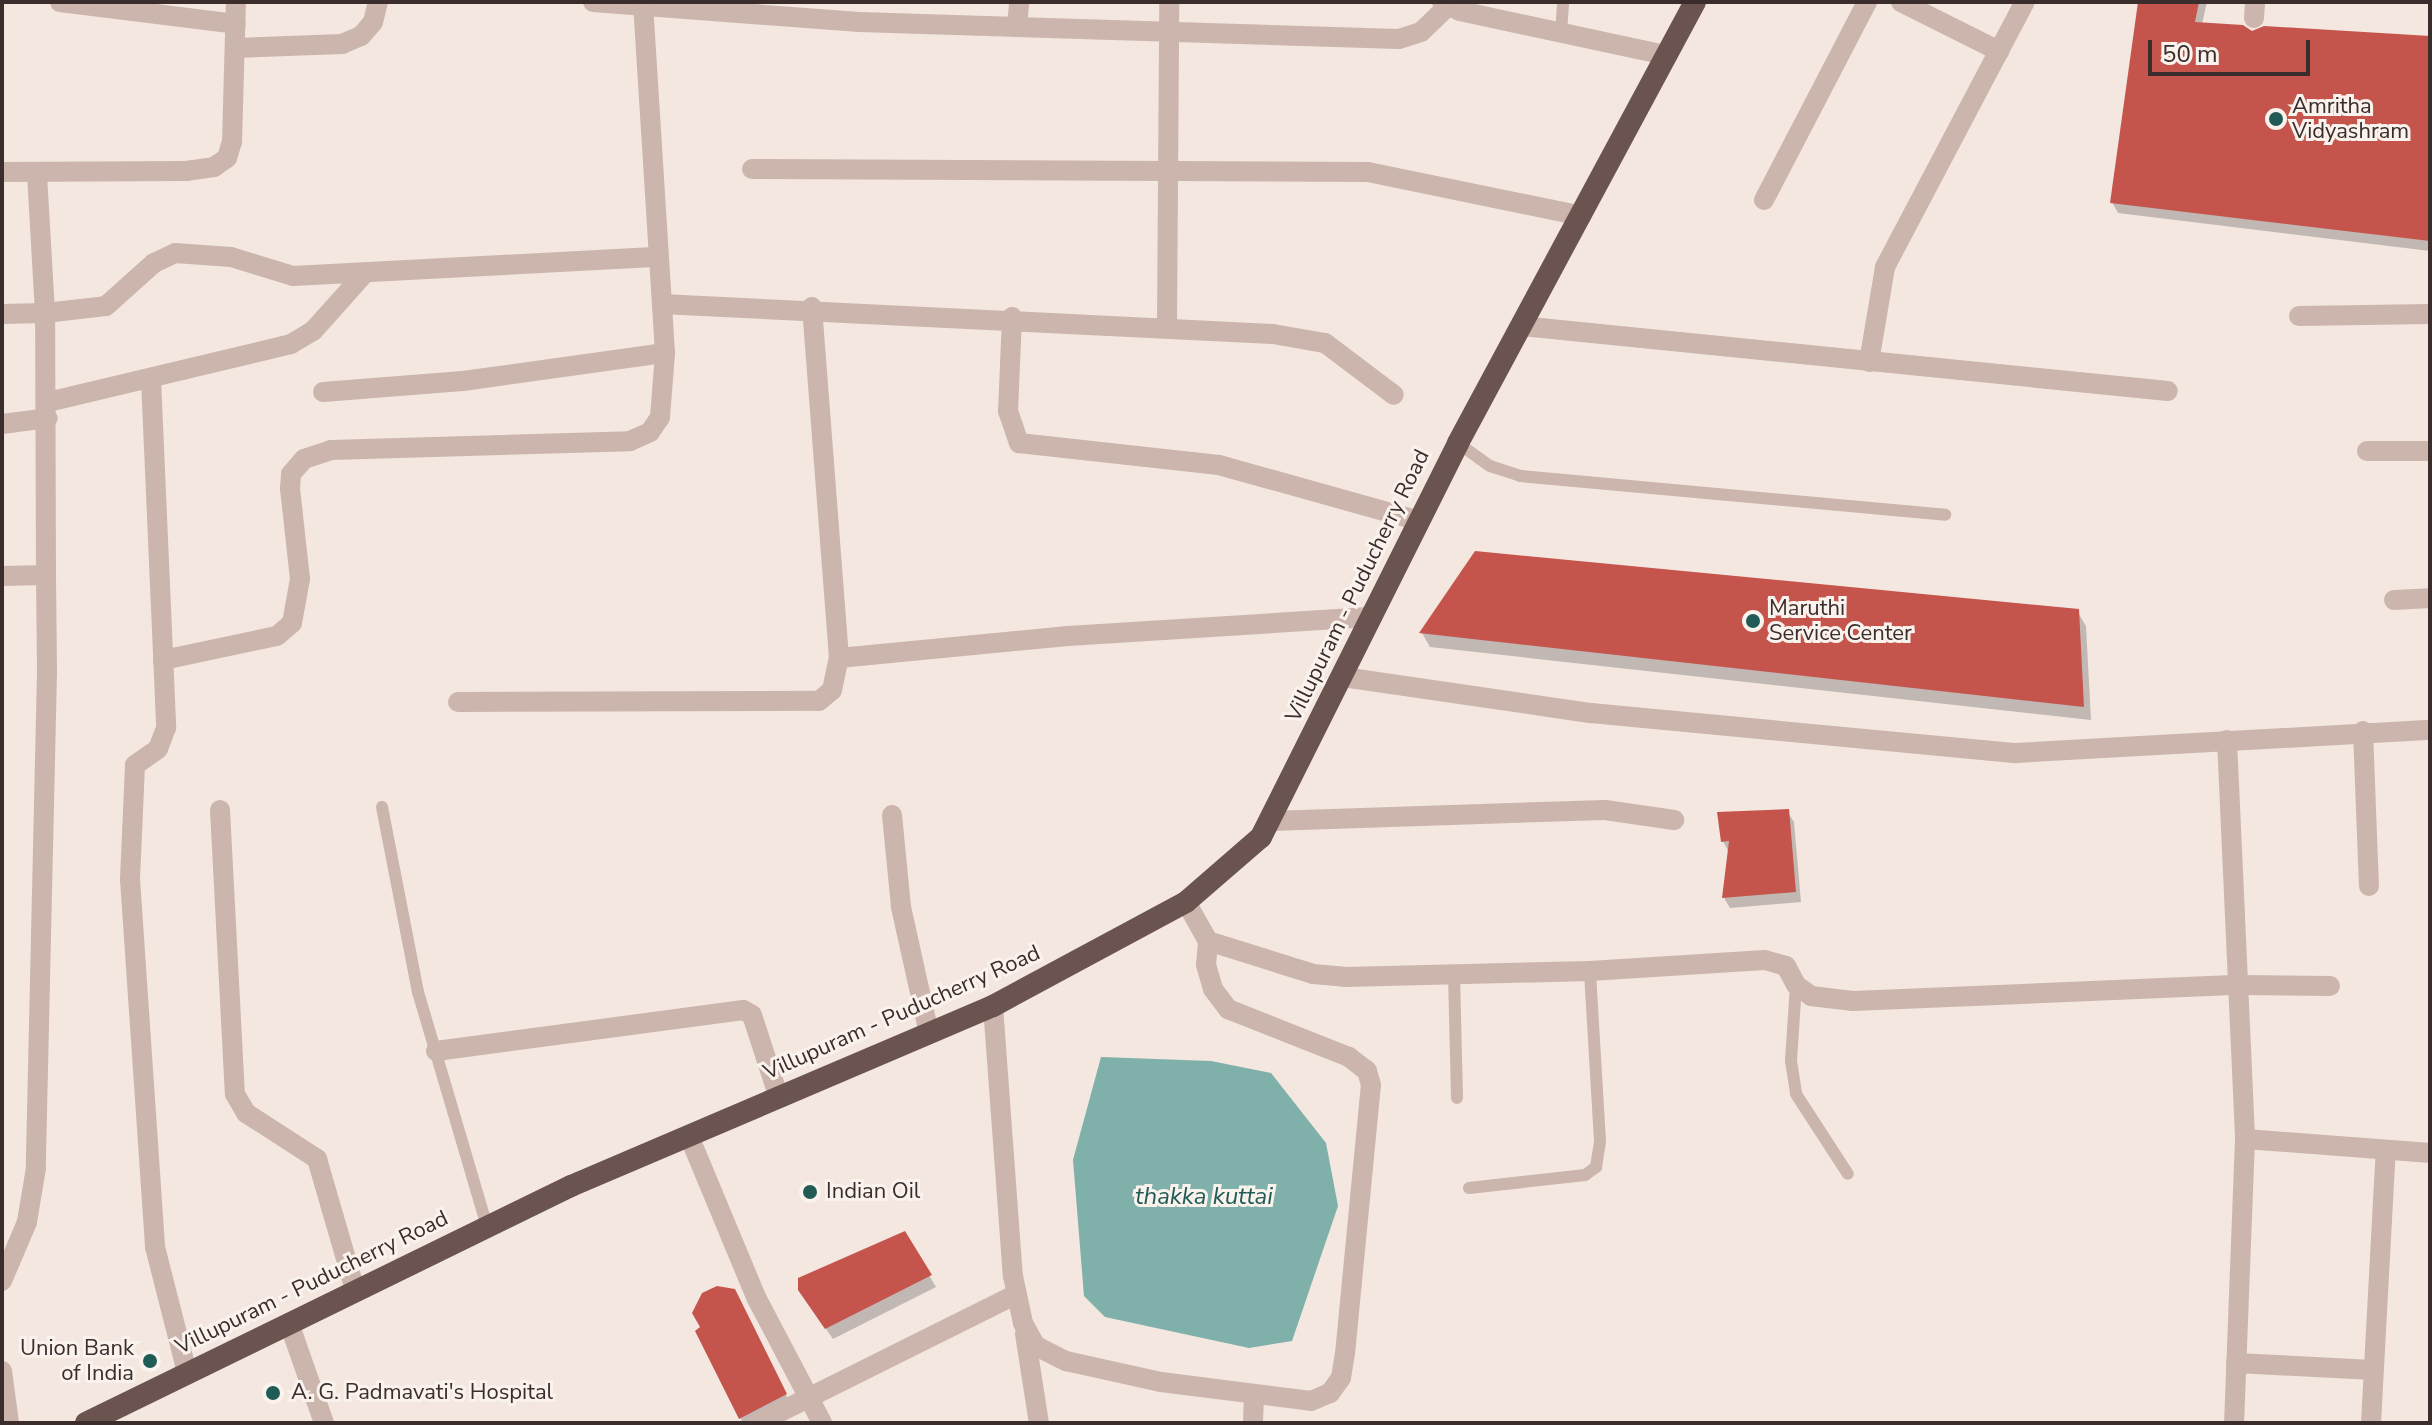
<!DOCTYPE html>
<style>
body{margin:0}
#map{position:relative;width:2432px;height:1425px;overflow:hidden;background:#f3e7e0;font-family:"Nunito Sans",sans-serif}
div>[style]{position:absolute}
.water>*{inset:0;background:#7fb0aa}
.shadow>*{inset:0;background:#0003}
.building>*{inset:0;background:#c5554c}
.service>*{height:12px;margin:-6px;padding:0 6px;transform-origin:6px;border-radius:6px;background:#ccb5ac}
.minor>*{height:20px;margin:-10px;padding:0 10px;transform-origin:10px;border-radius:10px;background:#ccb5ac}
.trunk>*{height:22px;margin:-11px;padding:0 11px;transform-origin:11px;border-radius:11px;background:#6b534f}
.dots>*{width:22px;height:22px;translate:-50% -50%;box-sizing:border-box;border:4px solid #faf2ed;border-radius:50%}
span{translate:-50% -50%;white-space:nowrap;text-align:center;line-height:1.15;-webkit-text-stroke:6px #faf2ed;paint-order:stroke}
.poi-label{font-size:22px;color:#3a2d2b}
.left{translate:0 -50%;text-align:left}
.right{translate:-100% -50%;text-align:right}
.street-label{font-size:22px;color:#3a2d2b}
.water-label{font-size:24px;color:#205c55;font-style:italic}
.frame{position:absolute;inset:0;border:4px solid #3a2d2b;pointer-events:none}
.scale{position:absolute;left:2148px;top:40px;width:162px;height:36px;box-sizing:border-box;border:4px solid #3a2d2b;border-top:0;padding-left:10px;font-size:24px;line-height:28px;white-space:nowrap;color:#3a2d2b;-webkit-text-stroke:6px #faf2ed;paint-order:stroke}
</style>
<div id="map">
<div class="water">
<div style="clip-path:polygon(1101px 1057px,1211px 1061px,1271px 1073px,1326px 1143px,1338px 1206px,1292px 1341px,1249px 1348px,1105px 1317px,1084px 1296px,1073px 1160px)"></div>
</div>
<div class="shadow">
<div style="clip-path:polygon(2140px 2px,2207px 2px,2202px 24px,2254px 33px,2430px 38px,2430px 251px,2118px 213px,2112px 202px)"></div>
<div style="clip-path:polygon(2077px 611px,2086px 626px,2091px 720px,1430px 647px,1422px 633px)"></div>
<div style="clip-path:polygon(1787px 811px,1794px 822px,1801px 902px,1730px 908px,1724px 898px,1729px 853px,1723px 841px)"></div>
<div style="clip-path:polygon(904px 1234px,936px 1287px,833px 1339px,807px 1301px)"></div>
<div style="clip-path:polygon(740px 1302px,791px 1405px,757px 1423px,743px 1423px,697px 1331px)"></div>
</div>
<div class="building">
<div style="clip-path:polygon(2138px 2px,2199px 2px,2195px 22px,2243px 25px,2252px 31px,2264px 26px,2430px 36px,2430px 241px,2110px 203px)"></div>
<div style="clip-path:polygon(1475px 551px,2079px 609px,2084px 707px,1419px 633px)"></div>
<div style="clip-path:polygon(1789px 809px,1796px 892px,1722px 898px,1729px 841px,1721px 842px,1717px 812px)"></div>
<div style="clip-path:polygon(905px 1231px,932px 1275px,825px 1329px,798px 1290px,798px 1278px)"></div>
<div style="clip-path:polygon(717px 1286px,735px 1289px,787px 1394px,739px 1419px,695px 1331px,700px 1327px,692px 1313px,702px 1293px)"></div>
</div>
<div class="service">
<div style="left:1561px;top:33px;width:31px;rotate:-86deg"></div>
<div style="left:1458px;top:443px;width:39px;rotate:36deg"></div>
<div style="left:1490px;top:466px;width:32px;rotate:18deg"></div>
<div style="left:1520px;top:476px;width:427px;rotate:5.2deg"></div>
<div style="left:382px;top:807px;width:188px;rotate:79deg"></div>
<div style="left:418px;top:992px;width:245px;rotate:73.6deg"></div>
<div style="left:1454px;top:975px;width:123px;rotate:88.6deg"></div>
<div style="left:1796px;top:985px;width:76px;rotate:93.8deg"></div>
<div style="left:1791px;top:1061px;width:33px;rotate:81deg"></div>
<div style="left:1796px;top:1094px;width:95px;rotate:57deg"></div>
<div style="left:1469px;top:1188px;width:117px;rotate:-6.4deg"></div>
<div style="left:1585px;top:1175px;width:14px;rotate:-36deg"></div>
<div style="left:1596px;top:1167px;width:26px;rotate:-81deg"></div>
<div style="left:1600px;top:1141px;width:170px;rotate:-93.4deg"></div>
</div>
<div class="minor">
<div style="left:60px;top:2px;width:177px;rotate:7.1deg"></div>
<div style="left:593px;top:2px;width:267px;rotate:4.3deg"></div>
<div style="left:859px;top:22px;width:540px;rotate:1.8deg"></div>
<div style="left:1399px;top:39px;width:23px;rotate:-18deg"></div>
<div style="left:1421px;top:32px;width:36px;rotate:-44deg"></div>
<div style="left:1442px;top:2px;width:20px;rotate:27deg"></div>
<div style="left:1460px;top:11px;width:211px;rotate:12.1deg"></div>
<div style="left:1901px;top:2px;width:110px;rotate:26.6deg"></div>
<div style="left:2254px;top:18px;width:16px;rotate:-86deg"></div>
<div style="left:1017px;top:27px;width:25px;rotate:-85deg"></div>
<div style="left:235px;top:48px;width:107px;rotate:-2.1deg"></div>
<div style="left:342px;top:44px;width:21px;rotate:-23deg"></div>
<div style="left:361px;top:36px;width:18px;rotate:-49deg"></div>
<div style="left:373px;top:22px;width:21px;rotate:-76deg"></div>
<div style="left:752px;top:169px;width:616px;rotate:0.28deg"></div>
<div style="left:1368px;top:172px;width:218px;rotate:11.6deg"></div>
<div style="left:2px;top:172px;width:184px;rotate:-0.3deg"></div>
<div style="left:186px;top:171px;width:28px;rotate:-8deg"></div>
<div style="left:214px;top:167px;width:16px;rotate:-35deg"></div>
<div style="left:227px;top:158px;width:17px;rotate:-73deg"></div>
<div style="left:232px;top:142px;width:140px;rotate:-88.4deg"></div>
<div style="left:1764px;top:200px;width:223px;rotate:-62.5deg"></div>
<div style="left:662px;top:304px;width:612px;rotate:2.81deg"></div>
<div style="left:1273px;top:334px;width:53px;rotate:9.8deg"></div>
<div style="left:1325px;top:343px;width:86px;rotate:37deg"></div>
<div style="left:812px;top:307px;width:352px;rotate:85.6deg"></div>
<div style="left:839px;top:658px;width:230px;rotate:-5.5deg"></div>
<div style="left:1068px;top:636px;width:305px;rotate:-3.6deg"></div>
<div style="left:2px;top:314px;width:43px;rotate:-1.3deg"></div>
<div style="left:45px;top:313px;width:140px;rotate:-93.3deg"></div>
<div style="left:2299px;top:316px;width:131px;rotate:-0.9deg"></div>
<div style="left:1012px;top:317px;width:94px;rotate:92.4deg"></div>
<div style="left:1008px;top:411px;width:34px;rotate:71deg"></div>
<div style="left:1019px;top:443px;width:201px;rotate:6.3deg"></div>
<div style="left:1219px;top:465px;width:208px;rotate:15.6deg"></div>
<div style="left:1522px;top:326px;width:649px;rotate:5.75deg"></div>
<div style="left:1167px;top:327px;width:325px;rotate:-89.6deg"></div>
<div style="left:1869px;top:362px;width:96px;rotate:-80.4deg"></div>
<div style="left:1885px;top:267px;width:300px;rotate:-62.2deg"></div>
<div style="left:151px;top:379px;width:349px;rotate:87.5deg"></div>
<div style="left:166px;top:728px;width:22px;rotate:111deg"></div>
<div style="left:158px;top:749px;width:28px;rotate:145deg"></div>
<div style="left:135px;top:765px;width:114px;rotate:92.5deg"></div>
<div style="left:130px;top:879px;width:369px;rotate:86.1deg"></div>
<div style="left:155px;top:1247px;width:130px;rotate:75.7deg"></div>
<div style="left:323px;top:392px;width:140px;rotate:-4.5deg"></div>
<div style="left:463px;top:381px;width:204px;rotate:-7.9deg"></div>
<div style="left:48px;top:402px;width:250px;rotate:-13.4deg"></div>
<div style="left:291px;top:344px;width:26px;rotate:-31deg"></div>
<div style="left:313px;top:331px;width:75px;rotate:-48.2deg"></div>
<div style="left:2px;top:424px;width:46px;rotate:-7.4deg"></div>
<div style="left:2367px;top:451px;width:63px"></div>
<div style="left:46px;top:575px;width:262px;rotate:-90.2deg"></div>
<div style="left:45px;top:313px;width:61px;rotate:-6.5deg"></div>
<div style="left:106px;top:306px;width:64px;rotate:-41.9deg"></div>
<div style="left:154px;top:263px;width:23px;rotate:-25deg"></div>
<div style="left:175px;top:253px;width:56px;rotate:4.1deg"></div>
<div style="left:231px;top:257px;width:65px;rotate:17deg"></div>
<div style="left:293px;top:276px;width:366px;rotate:-3deg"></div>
<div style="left:2px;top:576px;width:44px;rotate:-1.3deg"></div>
<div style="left:46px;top:575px;width:97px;rotate:89.4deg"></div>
<div style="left:47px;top:672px;width:496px;rotate:91.3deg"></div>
<div style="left:36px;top:1168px;width:55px;rotate:99.5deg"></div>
<div style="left:27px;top:1222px;width:64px;rotate:113deg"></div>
<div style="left:2394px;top:600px;width:36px;rotate:-3deg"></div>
<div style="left:163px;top:660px;width:116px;rotate:-11.9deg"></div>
<div style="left:277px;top:636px;width:20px;rotate:-41deg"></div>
<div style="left:292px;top:623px;width:45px;rotate:-79.7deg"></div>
<div style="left:300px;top:579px;width:91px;rotate:-96.3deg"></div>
<div style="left:290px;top:489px;width:15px;rotate:-86deg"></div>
<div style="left:291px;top:474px;width:20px;rotate:-49deg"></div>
<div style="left:304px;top:459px;width:28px;rotate:-18deg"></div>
<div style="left:331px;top:450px;width:299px;rotate:-1.7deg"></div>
<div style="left:630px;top:441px;width:22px;rotate:-24deg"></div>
<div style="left:650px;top:432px;width:18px;rotate:-56deg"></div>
<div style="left:660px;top:417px;width:64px;rotate:-85.5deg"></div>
<div style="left:665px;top:353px;width:352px;rotate:-93.6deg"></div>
<div style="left:1343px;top:677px;width:251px;rotate:8.3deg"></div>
<div style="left:1591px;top:713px;width:427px;rotate:5.4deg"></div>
<div style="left:2016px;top:753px;width:415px;rotate:-3.2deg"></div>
<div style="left:458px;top:702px;width:361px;rotate:-0.2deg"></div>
<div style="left:819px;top:701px;width:17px;rotate:-40deg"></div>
<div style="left:832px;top:690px;width:33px;rotate:-78deg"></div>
<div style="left:2363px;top:731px;width:155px;rotate:87.8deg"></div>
<div style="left:2227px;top:740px;width:399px;rotate:87.4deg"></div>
<div style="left:2245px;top:1139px;width:284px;rotate:92.2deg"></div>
<div style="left:220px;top:810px;width:284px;rotate:87deg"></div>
<div style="left:235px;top:1094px;width:22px;rotate:60deg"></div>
<div style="left:246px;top:1113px;width:85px;rotate:32.9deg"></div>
<div style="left:317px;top:1159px;width:136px;rotate:73.8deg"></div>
<div style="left:892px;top:815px;width:92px;rotate:84.4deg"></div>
<div style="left:901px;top:907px;width:129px;rotate:77.5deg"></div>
<div style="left:1271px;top:821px;width:334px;rotate:-1.9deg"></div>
<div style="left:1605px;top:810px;width:70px;rotate:8.2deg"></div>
<div style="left:1208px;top:941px;width:110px;rotate:17.4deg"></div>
<div style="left:1313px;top:974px;width:32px;rotate:5deg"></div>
<div style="left:1345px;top:977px;width:245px;rotate:-1.4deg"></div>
<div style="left:1590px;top:971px;width:175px;rotate:-3.6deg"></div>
<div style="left:1765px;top:960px;width:22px;rotate:16deg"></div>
<div style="left:1786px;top:966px;width:21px;rotate:62deg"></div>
<div style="left:1796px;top:985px;width:19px;rotate:36deg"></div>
<div style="left:1811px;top:996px;width:42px;rotate:6.8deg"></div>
<div style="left:1853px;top:1001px;width:386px;rotate:-2.4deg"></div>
<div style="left:2239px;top:985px;width:91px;rotate:0.6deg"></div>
<div style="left:993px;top:1006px;width:271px;rotate:85.8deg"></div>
<div style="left:1013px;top:1276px;width:48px;rotate:78deg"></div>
<div style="left:1023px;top:1323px;width:26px;rotate:61deg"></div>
<div style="left:1036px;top:1346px;width:34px;rotate:27deg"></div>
<div style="left:1066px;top:1361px;width:97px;rotate:12.5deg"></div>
<div style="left:1161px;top:1382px;width:151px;rotate:7.2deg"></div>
<div style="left:1311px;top:1401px;width:21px;rotate:-23deg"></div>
<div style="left:1330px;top:1393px;width:19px;rotate:-54deg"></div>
<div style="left:1341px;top:1378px;width:24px;rotate:-81deg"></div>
<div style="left:1345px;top:1354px;width:270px;rotate:-84.5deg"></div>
<div style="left:1371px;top:1085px;width:15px;rotate:-106deg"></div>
<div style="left:1367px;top:1071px;width:23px;rotate:-142deg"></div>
<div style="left:1349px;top:1057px;width:130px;rotate:-158.4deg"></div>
<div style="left:1228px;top:1009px;width:25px;rotate:-127deg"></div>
<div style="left:1213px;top:989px;width:25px;rotate:-106deg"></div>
<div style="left:1206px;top:965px;width:24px;rotate:-85deg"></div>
<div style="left:1208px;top:941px;width:45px;rotate:-119.4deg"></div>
<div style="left:436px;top:1051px;width:310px;rotate:-7.6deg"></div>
<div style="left:743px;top:1010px;width:10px;rotate:29deg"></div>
<div style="left:752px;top:1015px;width:87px;rotate:72deg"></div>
<div style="left:689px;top:1136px;width:177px;rotate:67.4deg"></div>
<div style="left:757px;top:1299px;width:140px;rotate:62.3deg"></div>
<div style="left:2245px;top:1139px;width:186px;rotate:4.3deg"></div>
<div style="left:289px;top:1323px;width:106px;rotate:70.7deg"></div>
<div style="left:1025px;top:1334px;width:90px;rotate:81.1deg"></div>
<div style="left:2236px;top:1363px;width:137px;rotate:2.9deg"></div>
<div style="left:2px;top:1371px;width:52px;rotate:82.3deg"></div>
<div style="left:758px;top:1423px;width:289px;rotate:-26.5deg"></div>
<div style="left:1253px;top:1423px;width:27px;rotate:-88deg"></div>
<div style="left:2371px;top:1423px;width:273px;rotate:-86.9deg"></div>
</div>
<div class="trunk">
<div style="left:86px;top:1423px;width:540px;rotate:-26.04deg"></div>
<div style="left:571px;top:1186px;width:459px;rotate:-23.1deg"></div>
<div style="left:993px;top:1006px;width:219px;rotate:-28.3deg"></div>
<div style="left:1186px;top:902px;width:99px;rotate:-40.9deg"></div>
<div style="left:1261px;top:837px;width:441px;rotate:-63.4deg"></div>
<div style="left:1458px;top:443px;width:501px;rotate:-61.75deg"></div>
</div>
<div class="dots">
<div style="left:2276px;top:119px;background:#205c55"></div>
<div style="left:1753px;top:621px;background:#205c55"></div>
<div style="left:810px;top:1192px;background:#205c55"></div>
<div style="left:150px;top:1361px;background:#205c55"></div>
<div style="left:273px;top:1393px;background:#205c55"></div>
</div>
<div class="poi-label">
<span class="left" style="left:2292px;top:119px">Amritha<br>Vidyashram</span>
<span class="left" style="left:1769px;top:621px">Maruthi<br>Service Center</span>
<span class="left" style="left:826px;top:1192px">Indian Oil</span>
<span class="right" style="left:134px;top:1361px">Union Bank<br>of India</span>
<span class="left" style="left:291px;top:1393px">A. G. Padmavati's Hospital</span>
</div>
<div class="street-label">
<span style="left:1358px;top:586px;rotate:-64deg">Villupuram - Puducherry Road</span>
<span style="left:902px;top:1013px;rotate:-24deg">Villupuram - Puducherry Road</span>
<span style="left:312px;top:1283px;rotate:-26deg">Villupuram - Puducherry Road</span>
</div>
<div class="water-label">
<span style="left:1204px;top:1197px">thakka kuttai</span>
</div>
<div class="frame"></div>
<div class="scale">50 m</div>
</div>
